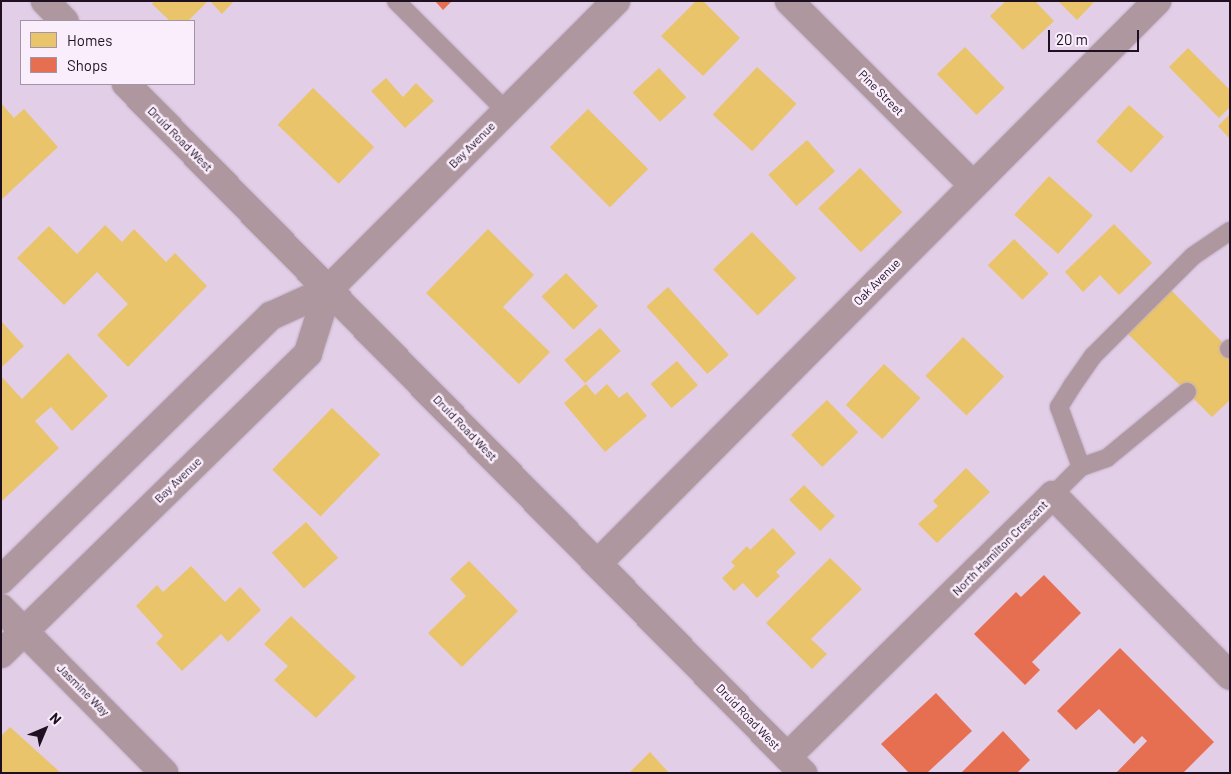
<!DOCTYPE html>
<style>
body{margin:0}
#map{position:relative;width:1231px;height:774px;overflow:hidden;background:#e3cee8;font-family:Barlow,sans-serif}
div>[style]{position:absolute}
.homes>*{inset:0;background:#e9c46a;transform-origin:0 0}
.shops>*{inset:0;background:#e76f51}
.roads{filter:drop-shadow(0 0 1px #beadc2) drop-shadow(0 0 1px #beadc2)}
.service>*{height:18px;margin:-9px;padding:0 9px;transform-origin:9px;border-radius:9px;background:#ae979e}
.minor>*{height:28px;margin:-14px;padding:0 14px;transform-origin:14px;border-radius:14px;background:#ae979e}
.tertiary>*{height:28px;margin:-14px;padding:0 14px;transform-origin:14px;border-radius:14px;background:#ae979e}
span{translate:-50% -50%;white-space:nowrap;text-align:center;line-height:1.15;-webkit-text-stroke:5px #faeefd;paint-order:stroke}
.street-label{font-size:12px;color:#1e1021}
.frame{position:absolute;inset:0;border:2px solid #1e1021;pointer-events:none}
.legend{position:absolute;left:20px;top:20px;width:175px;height:65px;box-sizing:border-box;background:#faeefd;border:1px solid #a295a5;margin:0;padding:6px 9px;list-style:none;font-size:15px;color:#1e1021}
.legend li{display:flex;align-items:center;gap:10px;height:25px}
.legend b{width:25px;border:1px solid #a295a5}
.north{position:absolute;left:20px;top:704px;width:50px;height:50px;-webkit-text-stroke:4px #faeefd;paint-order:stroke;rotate:45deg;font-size:14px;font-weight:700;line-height:20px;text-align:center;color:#1e1021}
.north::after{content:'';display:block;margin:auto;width:18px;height:22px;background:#1e1021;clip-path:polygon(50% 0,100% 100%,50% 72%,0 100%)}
.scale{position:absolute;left:1048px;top:30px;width:91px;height:22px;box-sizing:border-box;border:2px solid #1e1021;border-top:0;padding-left:6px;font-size:15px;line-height:18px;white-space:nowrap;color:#1e1021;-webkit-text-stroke:4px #faeefd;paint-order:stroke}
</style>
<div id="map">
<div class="homes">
<div style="clip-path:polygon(154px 1px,208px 1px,188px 21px,170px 21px,152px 4px)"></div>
<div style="clip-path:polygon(210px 1px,234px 1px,222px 14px)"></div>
<div style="clip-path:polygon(696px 1px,703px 1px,740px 38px,703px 76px,661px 36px)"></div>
<div style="clip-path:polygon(1006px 1px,1035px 1px,1054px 21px,1023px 50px,990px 16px)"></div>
<div style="clip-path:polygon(1058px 1px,1095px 1px,1077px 20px)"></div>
<div style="left:965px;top:47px;width:57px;height:39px;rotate:46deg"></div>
<div style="clip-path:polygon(1188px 48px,1230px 90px,1230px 107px,1219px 118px,1169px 67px)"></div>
<div style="left:757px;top:67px;width:54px;height:65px;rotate:43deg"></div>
<div style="left:659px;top:68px;width:40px;height:36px;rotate:47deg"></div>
<div style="clip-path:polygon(386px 78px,403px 97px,416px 83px,434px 101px,405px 128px,371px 91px)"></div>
<div style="left:313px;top:88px;width:85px;height:51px;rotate:44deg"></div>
<div style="clip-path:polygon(1px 103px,14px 118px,24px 109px,58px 147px,1px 200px)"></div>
<div style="left:1129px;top:105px;width:47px;height:49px;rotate:42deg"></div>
<div style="left:588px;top:109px;width:85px;height:54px;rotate:45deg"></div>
<div style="clip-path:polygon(1230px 114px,1230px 139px,1218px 126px)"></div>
<div style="left:807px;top:140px;width:42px;height:52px;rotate:48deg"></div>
<div style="left:860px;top:168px;width:61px;height:58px;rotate:46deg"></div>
<div style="left:1049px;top:176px;width:59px;height:52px;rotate:42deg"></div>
<div style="clip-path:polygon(1114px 224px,1152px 263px,1119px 295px,1100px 275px,1083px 292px,1065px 272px)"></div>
<div style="clip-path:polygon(105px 225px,122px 242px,134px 229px,166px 262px,175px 253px,207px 286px,128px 367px,97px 335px,128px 304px,97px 272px,64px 305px,17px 258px,49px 226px,77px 254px)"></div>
<div style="clip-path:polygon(488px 229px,534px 275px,503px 307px,550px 352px,519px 384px,426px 293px)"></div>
<div style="left:752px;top:232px;width:64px;height:54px;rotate:46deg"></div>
<div style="left:1014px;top:239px;width:49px;height:37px;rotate:45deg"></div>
<div style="left:566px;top:273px;width:46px;height:34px;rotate:46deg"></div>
<div style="left:668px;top:287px;width:91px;height:29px;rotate:48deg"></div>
<div style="clip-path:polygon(1171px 290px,1230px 350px,1230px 400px,1212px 417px,1128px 334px)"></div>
<div style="clip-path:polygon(1px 321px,24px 346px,1px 368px)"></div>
<div style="left:600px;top:328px;width:31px;height:48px;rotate:48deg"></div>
<div style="left:963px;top:337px;width:57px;height:54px;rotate:44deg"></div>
<div style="clip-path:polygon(68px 353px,108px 396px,72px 431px,51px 407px,35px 421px,59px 448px,1px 502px,1px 376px,22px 399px)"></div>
<div style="left:677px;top:361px;width:32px;height:35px;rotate:49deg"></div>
<div style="left:884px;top:364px;width:50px;height:56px;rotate:43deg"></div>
<div style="clip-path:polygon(586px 384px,595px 395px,607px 384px,619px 398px,627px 392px,647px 416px,605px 452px,564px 403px)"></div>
<div style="left:827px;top:400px;width:45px;height:50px;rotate:46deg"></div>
<div style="left:332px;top:408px;width:67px;height:86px;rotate:44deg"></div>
<div style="clip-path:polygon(966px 468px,990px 492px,937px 543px,918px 524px,938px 506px,933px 501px)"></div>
<div style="left:804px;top:485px;width:44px;height:21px;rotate:45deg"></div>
<div style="left:306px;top:522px;width:48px;height:46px;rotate:48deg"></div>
<div style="clip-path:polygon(773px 528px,796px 553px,776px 572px,780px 576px,757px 598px,743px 583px,734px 591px,722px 578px,735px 566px,731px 562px,747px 546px,750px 550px)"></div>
<div style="clip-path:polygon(830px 558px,862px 589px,811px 639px,827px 654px,812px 669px,766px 623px)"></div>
<div style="clip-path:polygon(469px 561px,518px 611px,462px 667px,428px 633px,466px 596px,450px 579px)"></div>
<div style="clip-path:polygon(191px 566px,225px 602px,240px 587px,261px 610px,228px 642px,221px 634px,182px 671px,156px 643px,163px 636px,136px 606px,157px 585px,163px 592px)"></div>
<div style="clip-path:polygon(291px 616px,356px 677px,316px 718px,274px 680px,288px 666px,264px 644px)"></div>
<div style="clip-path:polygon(10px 727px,61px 773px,1px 773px,1px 736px)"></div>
<div style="clip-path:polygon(650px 752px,669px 773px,629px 773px)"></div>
</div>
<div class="shops">
<div style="clip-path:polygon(435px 1px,452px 1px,443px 10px)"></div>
<div style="clip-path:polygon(1044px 575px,1081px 613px,1032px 662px,1040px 670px,1025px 685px,974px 634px,1016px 592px,1021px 597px)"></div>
<div style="clip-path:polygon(1120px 648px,1214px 742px,1183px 773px,1116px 773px,1147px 741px,1142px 736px,1134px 744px,1099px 709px,1076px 730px,1057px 711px)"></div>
<div style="clip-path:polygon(936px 693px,972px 731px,927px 773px,909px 773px,881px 744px)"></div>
<div style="clip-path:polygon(1003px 731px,1030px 760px,1017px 773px,961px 773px)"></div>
</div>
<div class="roads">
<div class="service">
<div style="left:396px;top:1px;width:156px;rotate:45deg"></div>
<div style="left:1229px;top:349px;width:1px;rotate:-45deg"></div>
<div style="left:1187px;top:392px;width:104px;rotate:140.5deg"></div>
<div style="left:1107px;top:458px;width:28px;rotate:161deg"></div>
<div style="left:1081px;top:467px;width:64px;rotate:-110.1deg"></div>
<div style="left:1059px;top:407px;width:25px;rotate:-58deg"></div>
<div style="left:1072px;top:386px;width:37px;rotate:-55deg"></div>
<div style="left:1093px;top:356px;width:141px;rotate:-45deg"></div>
<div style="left:1193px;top:256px;width:45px;rotate:-34deg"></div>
<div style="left:1053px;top:495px;width:40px;rotate:-45deg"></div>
</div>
<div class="minor">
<div style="left:789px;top:1px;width:260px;rotate:45deg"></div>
<div style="left:598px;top:563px;width:793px;rotate:-45.15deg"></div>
<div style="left:1px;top:580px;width:378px;rotate:-44.4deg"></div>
<div style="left:271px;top:316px;width:63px;rotate:-24.5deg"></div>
<div style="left:328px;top:290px;width:408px;rotate:-45.1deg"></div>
<div style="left:1px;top:608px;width:232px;rotate:45.3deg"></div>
<div style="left:1px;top:654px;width:430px;rotate:-44.4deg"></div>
<div style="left:308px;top:353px;width:66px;rotate:-72.4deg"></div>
<div style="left:787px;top:757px;width:373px;rotate:-44.6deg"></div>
<div style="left:1053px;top:495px;width:253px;rotate:45.6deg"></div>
</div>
<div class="tertiary">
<div style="left:45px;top:1px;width:28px;rotate:46deg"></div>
<div style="left:126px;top:84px;width:966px;rotate:45.5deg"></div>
</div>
</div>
<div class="street-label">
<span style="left:881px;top:93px;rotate:45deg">Pine Street</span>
<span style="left:180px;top:139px;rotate:45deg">Druid Road West</span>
<span style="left:472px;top:145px;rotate:-45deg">Bay Avenue</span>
<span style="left:877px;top:282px;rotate:-45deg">Oak Avenue</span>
<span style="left:465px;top:428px;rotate:46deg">Druid Road West</span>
<span style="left:178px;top:480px;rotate:-44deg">Bay Avenue</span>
<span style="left:1000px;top:548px;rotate:-45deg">North Hamilton Crescent</span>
<span style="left:83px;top:690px;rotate:45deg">Jasmine Way</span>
<span style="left:748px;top:717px;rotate:46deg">Druid Road West</span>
</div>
<div class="frame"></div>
<ul class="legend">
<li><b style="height:14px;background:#e9c46a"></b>Homes</li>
<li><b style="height:14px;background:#e76f51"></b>Shops</li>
</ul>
<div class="north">N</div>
<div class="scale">20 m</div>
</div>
